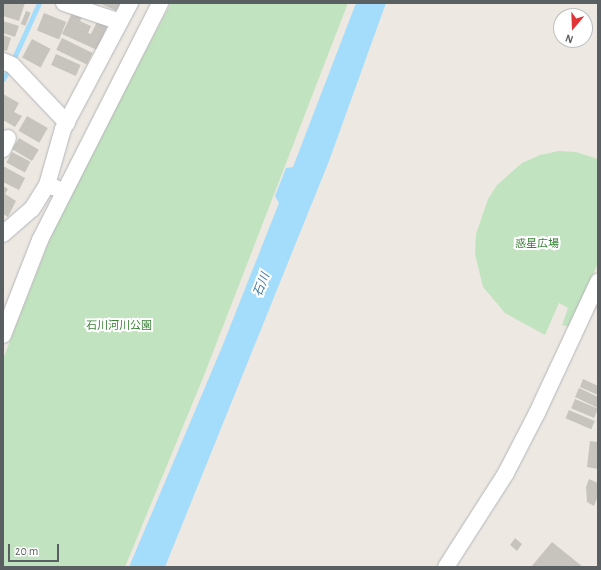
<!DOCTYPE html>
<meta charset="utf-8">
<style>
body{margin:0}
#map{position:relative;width:601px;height:570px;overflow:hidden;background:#ede9e2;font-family:"Alegreya Sans","Noto Sans JP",sans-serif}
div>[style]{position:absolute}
.green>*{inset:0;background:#c2e3bf}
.water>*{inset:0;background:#a4dcfb}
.stream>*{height:5px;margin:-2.5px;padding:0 2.5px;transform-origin:2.5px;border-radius:2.5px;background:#a4dcfb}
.building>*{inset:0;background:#c7c4be;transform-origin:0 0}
.roads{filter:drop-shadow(0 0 1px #b3b5b9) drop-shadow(0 0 1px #b3b5b9)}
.minor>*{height:16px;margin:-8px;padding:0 8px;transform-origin:8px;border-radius:8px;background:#fff}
span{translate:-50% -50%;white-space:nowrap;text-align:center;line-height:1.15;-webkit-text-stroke:4px #fff;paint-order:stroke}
.park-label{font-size:11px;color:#3c8339}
.water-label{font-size:12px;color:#4079a3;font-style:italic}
.frame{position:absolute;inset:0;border:4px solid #5a5f62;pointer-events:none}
.north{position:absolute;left:553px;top:8px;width:40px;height:40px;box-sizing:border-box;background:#fff;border:1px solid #bdbfc0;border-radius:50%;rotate:199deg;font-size:11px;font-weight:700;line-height:16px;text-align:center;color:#5a5f62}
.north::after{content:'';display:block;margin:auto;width:14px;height:18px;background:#e03436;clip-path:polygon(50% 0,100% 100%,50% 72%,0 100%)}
.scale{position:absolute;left:8px;top:544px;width:51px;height:18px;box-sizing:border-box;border:2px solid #5a5f62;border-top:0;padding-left:5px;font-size:12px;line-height:14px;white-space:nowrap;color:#5a5f62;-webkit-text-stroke:3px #fff;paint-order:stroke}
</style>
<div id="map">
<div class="green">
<div style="clip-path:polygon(171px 3px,348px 3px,203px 378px,125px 567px,3px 567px,3px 359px,59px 216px)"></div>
<div style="clip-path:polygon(559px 151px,576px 152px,598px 159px,598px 263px,570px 327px,562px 325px,568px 308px,559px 303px,545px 335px,505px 313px,483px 287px,475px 254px,476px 234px,488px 199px,497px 185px,522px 163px,540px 155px)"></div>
</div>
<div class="water">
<div style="clip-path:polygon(356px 3px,386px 3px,329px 161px,165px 567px,129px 567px,222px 347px,279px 203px,275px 196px,286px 168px,293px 167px)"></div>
</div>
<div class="stream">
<div style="left:13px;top:60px;width:63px;rotate:-65.5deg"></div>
<div style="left:3px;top:79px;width:8px;rotate:-60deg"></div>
</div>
<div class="building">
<div style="clip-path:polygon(3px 3px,25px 3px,19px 21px,3px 16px)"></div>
<div style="clip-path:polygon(99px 3px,121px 3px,117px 11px)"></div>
<div style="left:26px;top:11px;width:5px;height:14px;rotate:22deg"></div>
<div style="clip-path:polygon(73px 11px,83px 15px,80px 21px,91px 26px,88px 33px,91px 34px,98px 20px,108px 24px,97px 50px,62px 34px)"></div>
<div style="left:44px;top:13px;width:24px;height:19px;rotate:22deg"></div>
<div style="clip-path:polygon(3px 21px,19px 26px,15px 37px,3px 33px)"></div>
<div style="clip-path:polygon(3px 35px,11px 38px,7px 51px,3px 50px)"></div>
<div style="left:62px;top:38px;width:34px;height:13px;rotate:26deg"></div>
<div style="left:32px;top:39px;width:21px;height:21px;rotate:28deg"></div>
<div style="left:56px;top:54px;width:27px;height:12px;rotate:24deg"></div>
<div style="clip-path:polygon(3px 94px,19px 103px,14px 112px,22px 116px,15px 127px,3px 120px)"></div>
<div style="left:27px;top:116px;width:24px;height:17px;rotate:30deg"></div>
<div style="left:19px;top:138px;width:23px;height:13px;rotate:31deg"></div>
<div style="left:12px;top:152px;width:21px;height:12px;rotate:28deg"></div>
<div style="clip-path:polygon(3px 166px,25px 178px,19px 190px,3px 182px)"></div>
<div style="clip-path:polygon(3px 186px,8px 189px,5px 194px,16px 201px,8px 217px,3px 214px)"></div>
<div style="clip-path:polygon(583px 379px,598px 386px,598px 395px,580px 387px)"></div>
<div style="clip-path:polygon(579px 388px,598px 397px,598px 408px,575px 397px)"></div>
<div style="left:575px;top:399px;width:25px;height:10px;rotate:23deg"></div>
<div style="left:569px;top:410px;width:28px;height:9px;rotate:23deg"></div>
<div style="clip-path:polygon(590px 441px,598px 442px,598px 469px,587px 467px)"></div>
<div style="clip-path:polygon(589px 479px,598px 483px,598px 496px,594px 506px,587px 502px,586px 487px)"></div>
<div style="clip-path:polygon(515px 538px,522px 544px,517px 551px,510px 545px)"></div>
<div style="clip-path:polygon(552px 542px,583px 567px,531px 567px)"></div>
</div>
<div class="roads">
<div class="minor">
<div style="left:64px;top:3px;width:59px;rotate:18.7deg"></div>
<div style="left:3px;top:61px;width:10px;rotate:24deg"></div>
<div style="left:12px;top:65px;width:80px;rotate:46.5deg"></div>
<div style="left:3px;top:149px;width:12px;rotate:-66deg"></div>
<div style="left:47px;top:185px;width:58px;rotate:-74.1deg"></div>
<div style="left:63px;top:129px;width:143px;rotate:-62deg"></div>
<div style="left:3px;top:234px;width:38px;rotate:-41deg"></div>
<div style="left:32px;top:209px;width:28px;rotate:-58deg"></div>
<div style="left:47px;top:185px;width:9px;rotate:18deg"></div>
<div style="left:3px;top:335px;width:102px;rotate:-68.7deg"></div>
<div style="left:40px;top:240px;width:266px;rotate:-63.1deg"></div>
<div style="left:446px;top:567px;width:112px;rotate:-57.4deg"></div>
<div style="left:506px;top:473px;width:68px;rotate:-62.7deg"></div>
<div style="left:537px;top:413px;width:145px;rotate:-65deg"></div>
</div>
</div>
<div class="park-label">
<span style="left:537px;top:244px">惑星広場</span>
<span style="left:119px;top:326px">石川河川公園</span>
</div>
<div class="water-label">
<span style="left:262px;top:285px;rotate:-69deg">石川</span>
</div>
<div class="frame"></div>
<div class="north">N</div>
<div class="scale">20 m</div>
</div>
